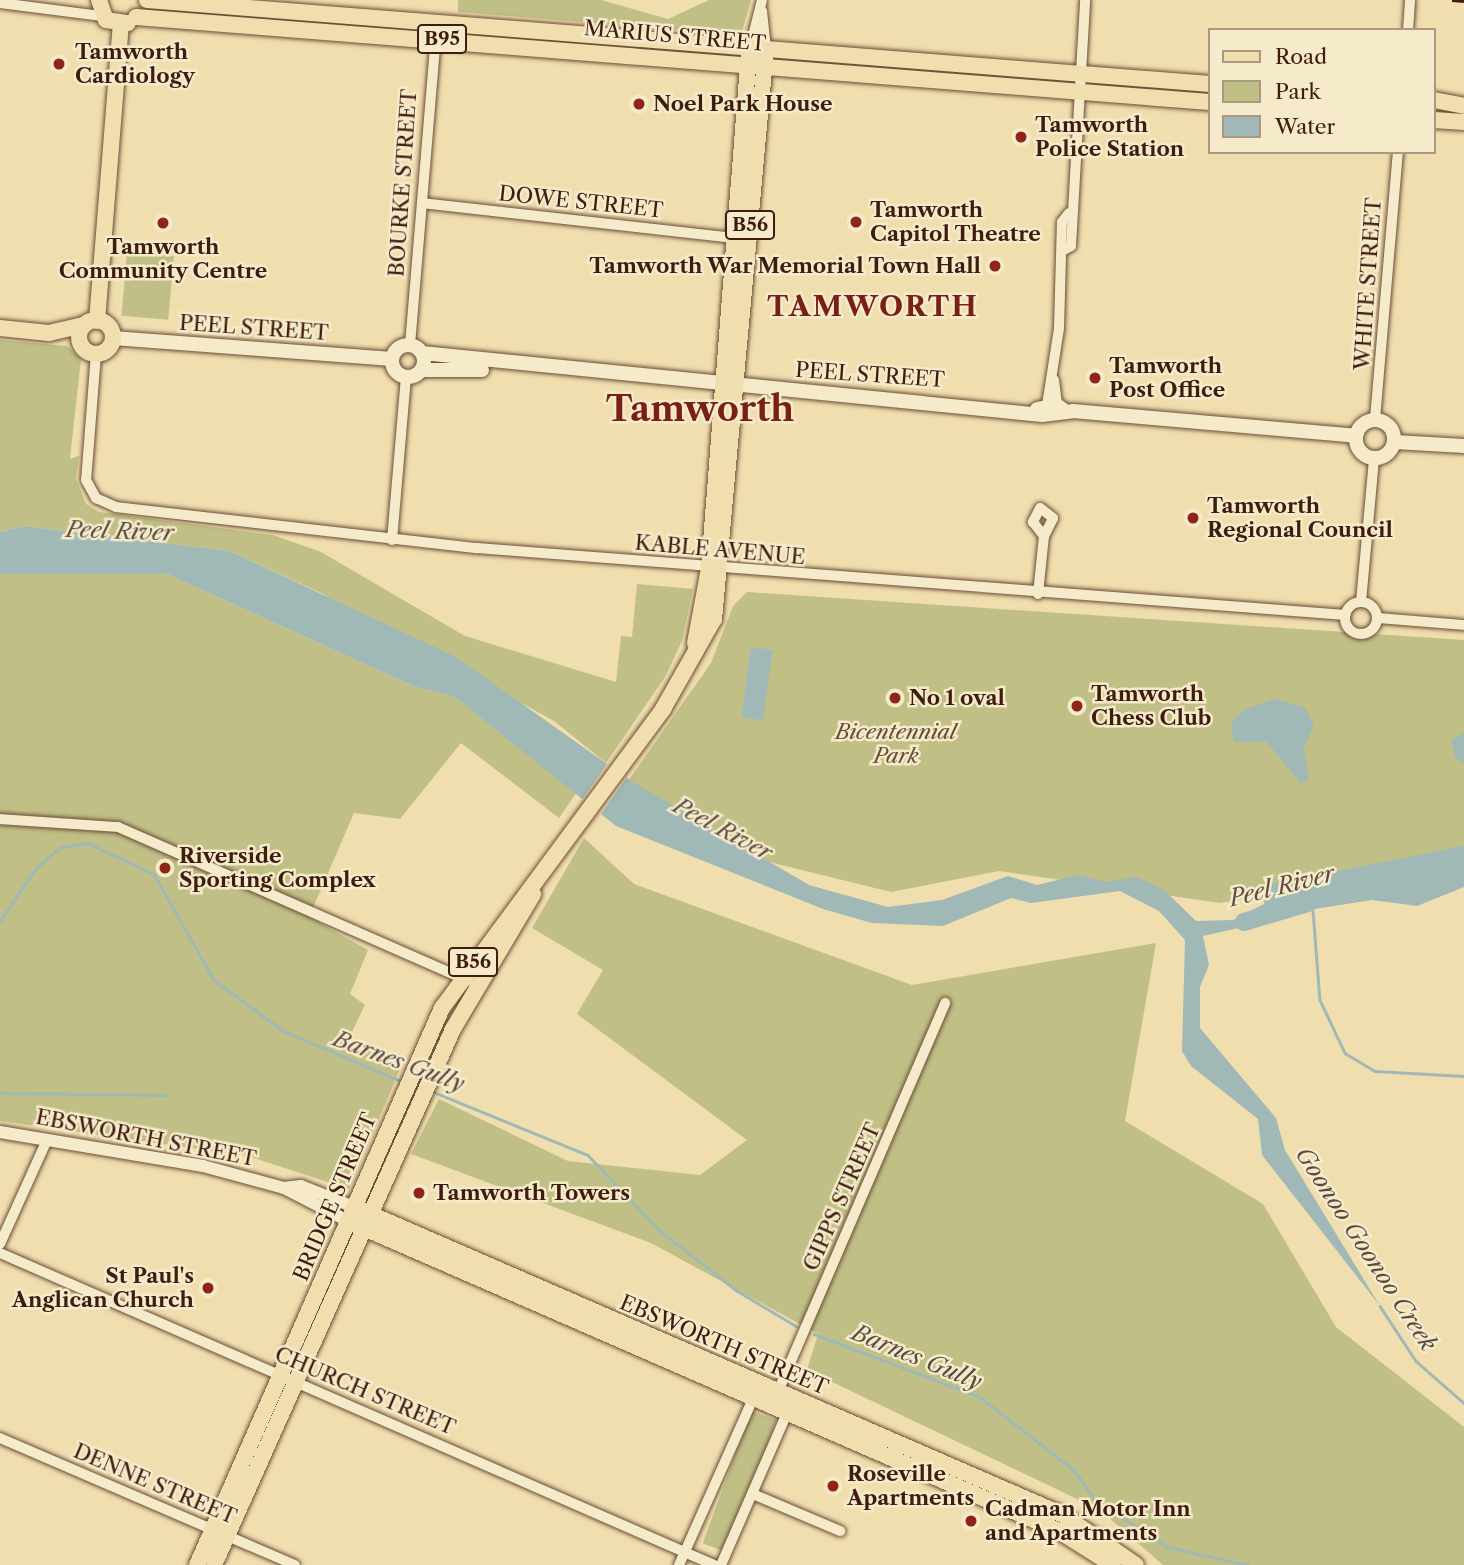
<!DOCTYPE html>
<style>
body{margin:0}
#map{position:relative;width:1464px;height:1565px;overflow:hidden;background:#f0deae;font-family:"Libre Caslon Text",serif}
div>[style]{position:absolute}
.green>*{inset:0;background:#c0c086;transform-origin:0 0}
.water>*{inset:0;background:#a0b9b6;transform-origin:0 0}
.pier>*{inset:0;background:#f0deae;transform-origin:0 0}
.stream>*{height:2.5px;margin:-1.25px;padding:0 1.25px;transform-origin:1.25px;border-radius:1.25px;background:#a0b9b6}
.river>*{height:18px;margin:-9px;padding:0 9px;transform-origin:9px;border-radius:9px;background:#a0b9b6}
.roads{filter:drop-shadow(0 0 2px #6b4c37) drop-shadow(0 0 2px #6b4c37)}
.minor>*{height:10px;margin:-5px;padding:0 5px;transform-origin:5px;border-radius:5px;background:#f5eaca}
.minor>.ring{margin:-5px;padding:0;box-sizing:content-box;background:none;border:10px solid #f5eaca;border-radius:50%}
.tertiary>*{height:12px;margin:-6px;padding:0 6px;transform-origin:6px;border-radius:6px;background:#f5eaca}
.secondary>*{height:14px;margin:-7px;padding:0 7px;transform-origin:7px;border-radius:7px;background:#f5eaca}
.secondary>.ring{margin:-7px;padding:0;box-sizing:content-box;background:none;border:14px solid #f5eaca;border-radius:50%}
.primary>*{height:16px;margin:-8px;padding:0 8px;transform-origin:8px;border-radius:8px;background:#f0deae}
.primary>.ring{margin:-8px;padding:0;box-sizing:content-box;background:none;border:16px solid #f0deae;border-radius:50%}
.rail>*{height:2.5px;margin-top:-1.25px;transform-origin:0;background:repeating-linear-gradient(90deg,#3f1c0f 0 12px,transparent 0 24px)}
.dots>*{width:19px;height:19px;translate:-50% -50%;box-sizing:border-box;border:4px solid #f5eaca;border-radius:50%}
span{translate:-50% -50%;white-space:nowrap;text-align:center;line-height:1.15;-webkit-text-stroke:5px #f5eaca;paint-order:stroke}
.shield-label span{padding:2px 5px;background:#f5eaca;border:2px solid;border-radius:5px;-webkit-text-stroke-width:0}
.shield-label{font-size:19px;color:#3f1c0f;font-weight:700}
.street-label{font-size:21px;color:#3f1c0f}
.poi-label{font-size:21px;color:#3f1c0f;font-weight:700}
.left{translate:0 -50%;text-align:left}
.right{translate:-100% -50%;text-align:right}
.park-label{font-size:21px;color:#664d33;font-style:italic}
.water-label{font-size:23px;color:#5c4b41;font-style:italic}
.district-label{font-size:28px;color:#7a1f14;font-weight:700;letter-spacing:2px}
.town-label{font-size:35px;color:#7a1f14;font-weight:700}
.legend{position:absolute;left:1208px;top:28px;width:228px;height:126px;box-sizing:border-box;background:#f5eaca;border:2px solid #ac987f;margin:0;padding:9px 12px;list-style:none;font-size:21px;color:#3f1c0f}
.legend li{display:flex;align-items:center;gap:14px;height:35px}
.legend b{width:35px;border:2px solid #ac987f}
</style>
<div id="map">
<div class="green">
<div style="clip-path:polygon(458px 0,601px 0,668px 19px,709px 0,751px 0,741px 35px,458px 12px)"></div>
<div style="left:127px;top:252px;width:47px;height:64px;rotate:5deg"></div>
<div style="clip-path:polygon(0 340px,67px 346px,81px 359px,70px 459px,79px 456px,76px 479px,86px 504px,99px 512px,273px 535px,321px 552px,465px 636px,616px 682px,621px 636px,632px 637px,637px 584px,693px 589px,682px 641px,665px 677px,606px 763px,554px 721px,321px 593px,230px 551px,24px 526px,0 532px)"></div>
<div style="clip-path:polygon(0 574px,167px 574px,413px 686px,455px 697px,577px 792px,559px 818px,461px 743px,400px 819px,354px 813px,309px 917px,368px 950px,350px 994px,365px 1005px,349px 1038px,401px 1067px,349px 1189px,248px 1156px,0 1121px)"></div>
<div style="clip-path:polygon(747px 592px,1464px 640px,1464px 858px,1220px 903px,999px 871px,891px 892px,733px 853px,623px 788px,711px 663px,733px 606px)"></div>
<div style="clip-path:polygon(584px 838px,634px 884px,912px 985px,1156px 943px,1125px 1121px,1263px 1204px,1336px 1327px,1464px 1427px,1464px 1565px,1163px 1565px,1100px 1510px,807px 1370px,818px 1334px,651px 1243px,411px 1154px,439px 1099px,568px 1161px,700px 1175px,747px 1140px,577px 1014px,603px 970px,532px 928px)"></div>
<div style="left:751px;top:1411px;width:27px;height:141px;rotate:20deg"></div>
</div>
<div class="water">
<div style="clip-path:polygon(24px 526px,230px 551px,456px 657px,631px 781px,809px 885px,888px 907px,942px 900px,1008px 876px,1037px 885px,1078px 875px,1106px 882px,1137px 877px,1163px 889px,1196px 921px,1233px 920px,1264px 904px,1266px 885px,1464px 846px,1464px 887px,1417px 906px,1372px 900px,1302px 911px,1271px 906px,1243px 927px,1203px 936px,1209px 965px,1200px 987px,1200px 1028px,1276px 1118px,1285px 1150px,1380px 1306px,1262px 1155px,1258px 1119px,1191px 1066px,1182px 1051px,1185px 940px,1159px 911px,1120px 891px,1031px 903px,1011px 898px,943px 926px,872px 923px,823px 909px,616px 826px,455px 697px,413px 686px,167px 574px,0 574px,0 532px)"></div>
<div style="left:751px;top:647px;width:22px;height:71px;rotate:8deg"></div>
<div style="clip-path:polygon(1274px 699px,1304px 707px,1314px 724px,1304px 748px,1309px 779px,1301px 784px,1267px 742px,1234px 742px,1231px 723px,1245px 709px)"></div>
<div style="clip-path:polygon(1464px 733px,1464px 763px,1455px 758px,1451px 740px)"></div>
</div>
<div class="pier">
<div style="left:609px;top:761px;width:24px;height:49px;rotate:35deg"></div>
</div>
<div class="stream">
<div style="left:1313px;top:910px;width:90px;rotate:85.6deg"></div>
<div style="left:1320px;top:1000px;width:59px;rotate:64.7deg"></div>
<div style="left:1345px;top:1053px;width:35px;rotate:31deg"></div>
<div style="left:1375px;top:1071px;width:89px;rotate:3.2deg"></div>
<div style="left:0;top:921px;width:64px;rotate:-55.8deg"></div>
<div style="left:36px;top:868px;width:33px;rotate:-40deg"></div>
<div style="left:61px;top:847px;width:27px;rotate:-8deg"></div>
<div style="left:88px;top:843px;width:73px;rotate:25.2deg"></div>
<div style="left:154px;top:874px;width:122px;rotate:60.5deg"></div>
<div style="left:214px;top:980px;width:88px;rotate:36.2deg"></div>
<div style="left:285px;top:1032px;width:126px;rotate:22.9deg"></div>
<div style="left:431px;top:1091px;width:170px;rotate:22.2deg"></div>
<div style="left:588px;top:1155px;width:102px;rotate:46.6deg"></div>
<div style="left:658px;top:1229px;width:99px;rotate:38deg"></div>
<div style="left:736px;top:1290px;width:70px;rotate:31deg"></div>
<div style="left:0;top:1093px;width:167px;rotate:0.7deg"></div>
<div style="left:1380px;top:1306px;width:66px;rotate:56.8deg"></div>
<div style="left:1416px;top:1361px;width:64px;rotate:41.2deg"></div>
<div style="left:814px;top:1334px;width:178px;rotate:20.8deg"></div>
<div style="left:980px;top:1397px;width:119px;rotate:37.8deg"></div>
<div style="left:1074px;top:1470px;width:37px;rotate:55deg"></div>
<div style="left:1095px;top:1500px;width:87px;rotate:32.8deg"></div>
<div style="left:1168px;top:1547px;width:82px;rotate:12.7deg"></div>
</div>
<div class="river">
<div style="left:1244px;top:922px;width:67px;rotate:-16.5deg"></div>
</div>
<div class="roads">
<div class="minor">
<div style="left:0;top:3px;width:103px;rotate:7.3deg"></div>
<div style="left:762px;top:11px;width:38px;rotate:84deg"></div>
<div style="left:1408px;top:30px;width:30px;rotate:-86deg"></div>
<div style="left:750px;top:48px;width:49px;rotate:-76deg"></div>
<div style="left:422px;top:203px;width:316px;rotate:6.4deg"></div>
<div style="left:1064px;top:250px;width:8px;rotate:-30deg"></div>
<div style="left:1071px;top:246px;width:246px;rotate:-86.7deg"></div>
<div style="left:410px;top:345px;width:321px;rotate:-85.2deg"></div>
<div style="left:96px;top:354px;width:126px;rotate:94.5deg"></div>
<div style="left:86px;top:480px;width:21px;rotate:61deg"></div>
<div style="left:96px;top:498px;width:22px;rotate:24deg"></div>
<div style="left:116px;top:507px;width:363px;rotate:6.5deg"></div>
<div style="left:477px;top:548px;width:871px;rotate:4.41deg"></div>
<div style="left:1054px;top:380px;width:25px;rotate:83deg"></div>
<div style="left:1047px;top:405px;width:78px;rotate:-81.1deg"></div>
<div style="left:1059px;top:328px;width:106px;rotate:-88.4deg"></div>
<div style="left:1062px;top:222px;width:11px;rotate:-52deg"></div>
<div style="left:1375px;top:419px;width:268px;rotate:-85.1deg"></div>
<div style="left:392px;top:540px;width:163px;rotate:-85.1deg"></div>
<div style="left:1038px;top:594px;width:58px;rotate:-84.1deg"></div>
<div style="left:1044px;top:536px;width:20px;rotate:-63deg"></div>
<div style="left:1053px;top:518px;width:16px;rotate:-142deg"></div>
<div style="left:1040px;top:508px;width:16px;rotate:117deg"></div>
<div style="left:1033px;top:522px;width:18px;rotate:52deg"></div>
<div style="left:1361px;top:602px;width:144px;rotate:-84.8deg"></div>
<div class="ring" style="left:1345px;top:602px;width:22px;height:22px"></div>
<div style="left:1377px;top:618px;width:87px;rotate:4.6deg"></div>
<div style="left:0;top:819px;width:118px;rotate:3.9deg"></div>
<div style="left:118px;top:827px;width:382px;rotate:23.7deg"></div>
<div style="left:0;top:1244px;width:114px;rotate:-65.7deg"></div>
<div style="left:0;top:1253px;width:779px;rotate:23.6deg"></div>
<div style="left:776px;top:1396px;width:428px;rotate:-66.7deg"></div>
<div style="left:0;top:1438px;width:321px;rotate:23.3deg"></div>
<div style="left:753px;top:1494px;width:95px;rotate:23deg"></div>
<div style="left:679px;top:1565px;width:189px;rotate:-66deg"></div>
<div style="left:721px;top:1565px;width:173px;rotate:-66.5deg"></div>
</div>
<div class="tertiary">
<div style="left:0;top:1132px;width:206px;rotate:9.5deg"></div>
<div style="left:203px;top:1166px;width:84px;rotate:15.2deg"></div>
<div style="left:284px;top:1188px;width:17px;rotate:-7deg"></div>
<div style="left:301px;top:1186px;width:57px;rotate:21.6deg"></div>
<div style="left:284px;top:1188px;width:72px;rotate:27.3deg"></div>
</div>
<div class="secondary">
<div style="left:113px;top:338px;width:280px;rotate:4.3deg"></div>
<div class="ring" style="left:392px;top:345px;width:18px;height:18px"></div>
<div style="left:422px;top:353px;width:623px;rotate:5.71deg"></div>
<div style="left:1042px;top:415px;width:31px;rotate:-7deg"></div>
<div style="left:1073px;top:411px;width:284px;rotate:5deg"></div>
<div style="left:422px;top:370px;width:60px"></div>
<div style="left:1037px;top:409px;width:20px;rotate:-11deg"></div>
<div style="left:1057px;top:405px;width:10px;rotate:37deg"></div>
<div class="ring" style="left:1356px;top:420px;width:24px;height:24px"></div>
<div style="left:1395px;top:442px;width:69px;rotate:3.3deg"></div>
</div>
<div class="primary">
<div style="left:99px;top:0;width:21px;rotate:71deg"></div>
<div style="left:106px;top:20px;width:22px;rotate:8deg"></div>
<div style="left:147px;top:0;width:1066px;rotate:4.52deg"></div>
<div style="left:136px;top:17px;width:1077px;rotate:4.53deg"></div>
<div style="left:1434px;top:100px;width:31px;rotate:11deg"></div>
<div style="left:1434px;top:120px;width:30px;rotate:4deg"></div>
<div class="ring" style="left:79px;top:320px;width:18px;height:18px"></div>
<div style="left:97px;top:321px;width:297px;rotate:-85.4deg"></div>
<div style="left:0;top:328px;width:49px;rotate:5.8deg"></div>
<div style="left:49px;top:333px;width:36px;rotate:-13deg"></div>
<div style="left:695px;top:643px;width:76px;rotate:-79.4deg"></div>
<div style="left:709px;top:568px;width:517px;rotate:-85.56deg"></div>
<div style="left:354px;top:1207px;width:773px;rotate:23.48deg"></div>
<div style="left:1063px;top:1515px;width:88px;rotate:34.4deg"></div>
<div style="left:348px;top:1221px;width:776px;rotate:23.56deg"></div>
<div style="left:1059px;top:1531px;width:64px;rotate:32.2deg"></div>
<div style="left:197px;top:1565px;width:609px;rotate:-66.26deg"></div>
<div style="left:442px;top:1008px;width:372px;rotate:-53.5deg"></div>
<div style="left:663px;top:709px;width:103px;rotate:-60.5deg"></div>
<div style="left:714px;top:619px;width:572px;rotate:-84.79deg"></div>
<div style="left:214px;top:1565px;width:587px;rotate:-65.97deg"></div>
<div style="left:453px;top:1029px;width:157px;rotate:-59.3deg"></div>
</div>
</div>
<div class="rail">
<div style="left:1452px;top:0;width:12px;rotate:5deg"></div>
</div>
<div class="dots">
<div style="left:59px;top:64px;background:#8f2418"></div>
<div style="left:639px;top:104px;background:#8f2418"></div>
<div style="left:1021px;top:137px;background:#8f2418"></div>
<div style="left:856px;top:222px;background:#8f2418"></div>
<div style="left:163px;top:223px;background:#8f2418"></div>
<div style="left:995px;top:266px;background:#8f2418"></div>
<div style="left:1095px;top:378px;background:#8f2418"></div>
<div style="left:1193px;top:518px;background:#8f2418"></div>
<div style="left:895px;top:698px;background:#8f2418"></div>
<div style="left:1077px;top:706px;background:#8f2418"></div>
<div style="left:165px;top:868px;background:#8f2418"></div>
<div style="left:419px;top:1193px;background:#8f2418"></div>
<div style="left:208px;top:1288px;background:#8f2418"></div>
<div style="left:833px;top:1486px;background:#8f2418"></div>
<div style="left:971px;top:1521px;background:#8f2418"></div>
</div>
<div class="shield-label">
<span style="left:442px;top:39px">B95</span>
<span style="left:750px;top:225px">B56</span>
<span style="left:473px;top:962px">B56</span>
</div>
<div class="street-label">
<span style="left:675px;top:36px;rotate:5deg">MARIUS STREET</span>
<span style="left:403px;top:183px;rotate:-86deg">BOURKE STREET</span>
<span style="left:581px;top:202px;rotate:6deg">DOWE STREET</span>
<span style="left:1368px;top:284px;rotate:-86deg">WHITE STREET</span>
<span style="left:254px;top:328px;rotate:4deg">PEEL STREET</span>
<span style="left:870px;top:375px;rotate:4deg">PEEL STREET</span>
<span style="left:720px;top:550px;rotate:5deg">KABLE AVENUE</span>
<span style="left:146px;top:1138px;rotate:11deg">EBSWORTH STREET</span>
<span style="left:335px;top:1197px;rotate:-67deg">BRIDGE STREET</span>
<span style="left:842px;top:1197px;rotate:-66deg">GIPPS STREET</span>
<span style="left:724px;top:1345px;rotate:23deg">EBSWORTH STREET</span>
<span style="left:365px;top:1391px;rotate:23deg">CHURCH STREET</span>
<span style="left:155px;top:1484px;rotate:23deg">DENNE STREET</span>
</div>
<div class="poi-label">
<span class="left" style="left:75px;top:64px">Tamworth<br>Cardiology</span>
<span class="left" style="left:653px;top:104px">Noel Park House</span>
<span class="left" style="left:1035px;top:137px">Tamworth<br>Police Station</span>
<span class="left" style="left:870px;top:222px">Tamworth<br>Capitol Theatre</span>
<span style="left:163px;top:259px">Tamworth<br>Community Centre</span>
<span class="right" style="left:981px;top:266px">Tamworth War Memorial Town Hall</span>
<span class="left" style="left:1109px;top:378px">Tamworth<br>Post Office</span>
<span class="left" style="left:1207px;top:518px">Tamworth<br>Regional Council</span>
<span class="left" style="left:1091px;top:706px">Tamworth<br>Chess Club</span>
<span class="left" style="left:909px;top:698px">No 1 oval</span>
<span class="left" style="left:179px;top:868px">Riverside<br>Sporting Complex</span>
<span class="left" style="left:433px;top:1193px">Tamworth Towers</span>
<span class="right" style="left:194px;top:1288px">St Paul's<br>Anglican Church</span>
<span class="left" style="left:847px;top:1486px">Roseville<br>Apartments</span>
<span class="left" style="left:985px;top:1521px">Cadman Motor Inn<br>and Apartments</span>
</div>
<div class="park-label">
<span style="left:896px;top:744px">Bicentennial<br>Park</span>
</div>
<div class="water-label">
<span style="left:120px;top:531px;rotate:2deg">Peel River</span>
<span style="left:723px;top:829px;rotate:28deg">Peel River</span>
<span style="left:1282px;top:886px;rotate:-14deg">Peel River</span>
<span style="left:399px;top:1061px;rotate:20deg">Barnes Gully</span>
<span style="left:1366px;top:1249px;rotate:57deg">Goonoo Goonoo Creek</span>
<span style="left:917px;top:1357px;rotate:22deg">Barnes Gully</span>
</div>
<div class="district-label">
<span style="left:873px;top:306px">TAMWORTH</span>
</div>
<div class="town-label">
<span style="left:700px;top:409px">Tamworth</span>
</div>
<ul class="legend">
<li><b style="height:9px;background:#f0deae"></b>Road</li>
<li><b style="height:19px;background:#c0c086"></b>Park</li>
<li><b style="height:19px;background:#a0b9b6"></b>Water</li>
</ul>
</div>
